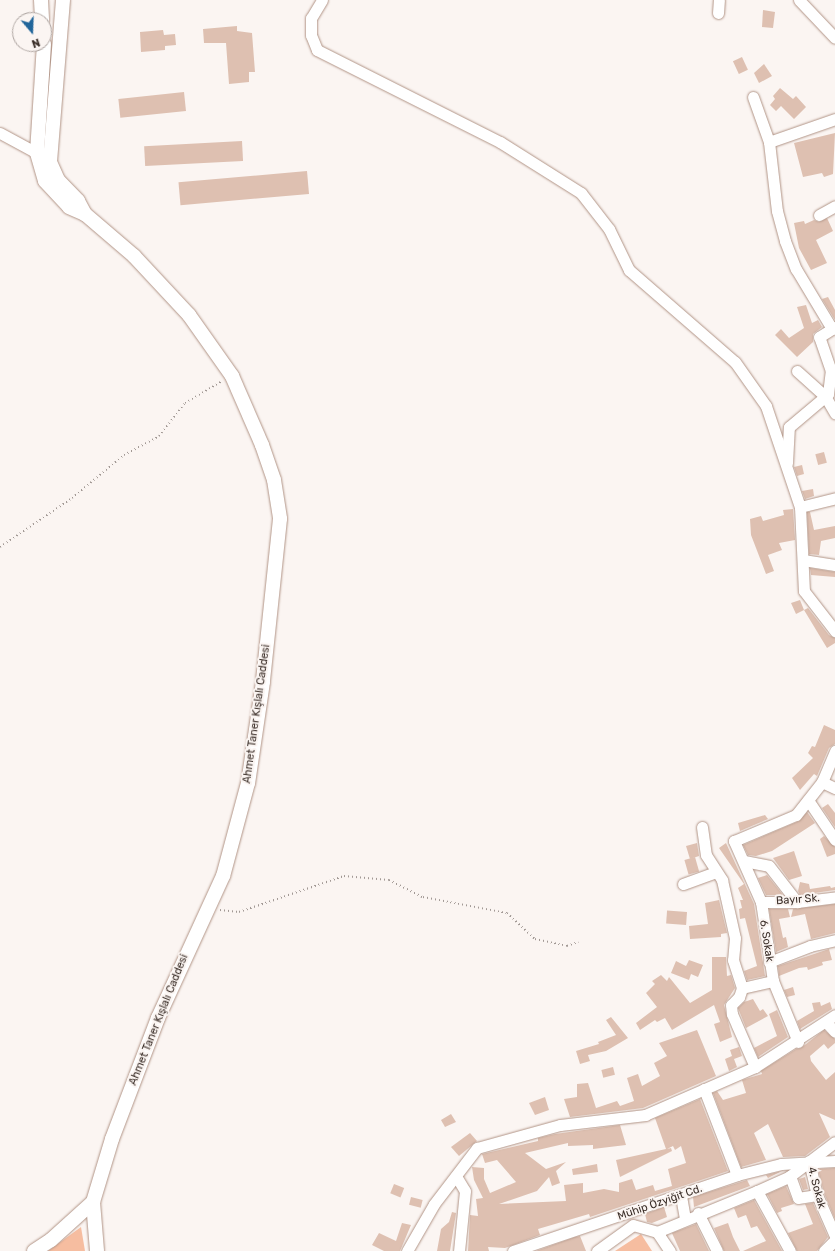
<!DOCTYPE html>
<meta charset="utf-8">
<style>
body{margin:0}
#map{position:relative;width:835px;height:1251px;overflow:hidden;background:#fbf5f2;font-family:Rubik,sans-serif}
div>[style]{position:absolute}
.green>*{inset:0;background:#f6bda0}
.building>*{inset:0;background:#dec0b1;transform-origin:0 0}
.path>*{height:2px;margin-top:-1px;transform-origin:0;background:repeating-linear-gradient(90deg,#a29995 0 1px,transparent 0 4px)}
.roads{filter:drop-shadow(0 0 1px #b19486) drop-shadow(0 0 1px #b19486)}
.minor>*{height:11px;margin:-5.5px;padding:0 5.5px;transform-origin:5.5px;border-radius:5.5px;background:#fff}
.major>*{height:14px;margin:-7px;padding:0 7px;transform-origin:7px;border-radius:7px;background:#fff}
span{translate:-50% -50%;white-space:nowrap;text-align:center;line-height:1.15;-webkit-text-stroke:4px #fbf5f2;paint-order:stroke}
.street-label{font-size:11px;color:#3a2e28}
.north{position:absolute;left:12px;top:12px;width:40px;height:40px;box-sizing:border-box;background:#fbf5f2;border:1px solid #aea5a1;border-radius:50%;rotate:161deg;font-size:11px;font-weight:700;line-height:16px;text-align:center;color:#3a2e28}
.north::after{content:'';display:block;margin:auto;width:14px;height:18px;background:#20659a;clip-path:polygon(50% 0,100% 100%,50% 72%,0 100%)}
</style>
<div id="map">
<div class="green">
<div style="clip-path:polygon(81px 1227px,85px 1251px,48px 1251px)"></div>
<div style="clip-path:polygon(641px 1234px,652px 1251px,615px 1251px)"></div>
</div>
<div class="building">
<div style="clip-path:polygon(763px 10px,775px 12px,773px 28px,762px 27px)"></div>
<div style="clip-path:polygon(237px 26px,237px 31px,252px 33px,255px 72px,249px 72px,249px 82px,229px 84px,226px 43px,204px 43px,203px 29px)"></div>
<div style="clip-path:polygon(163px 30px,164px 35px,175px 34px,176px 45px,165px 46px,165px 50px,141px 52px,140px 32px)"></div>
<div style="left:742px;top:57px;width:14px;height:10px;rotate:65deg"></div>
<div style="clip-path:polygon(764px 64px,772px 76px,759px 83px,754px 73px)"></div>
<div style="clip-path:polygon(780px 88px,793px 99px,796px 96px,806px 107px,794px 119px,781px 106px,776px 111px,770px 105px,775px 99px,773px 96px)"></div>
<div style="left:184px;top:92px;width:19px;height:66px;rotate:84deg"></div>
<div style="clip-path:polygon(835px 133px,833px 174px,824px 177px,822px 173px,803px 177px,794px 143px)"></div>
<div style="left:242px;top:141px;width:20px;height:98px;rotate:87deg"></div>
<div style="left:307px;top:171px;width:23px;height:129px;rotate:85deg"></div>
<div style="clip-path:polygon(827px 218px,833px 231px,816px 240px,827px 263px,811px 270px,799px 248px,794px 223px,804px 221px,805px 224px,814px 220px,819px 222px)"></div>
<div style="clip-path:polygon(828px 297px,835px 310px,835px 320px,822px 299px)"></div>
<div style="clip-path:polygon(806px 305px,812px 323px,818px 320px,822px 327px,813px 334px,813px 342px,797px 357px,775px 335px,781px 329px,789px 338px,804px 328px,797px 307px)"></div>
<div style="left:824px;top:452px;width:11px;height:9px;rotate:75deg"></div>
<div style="clip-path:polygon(802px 465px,804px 474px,797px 476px,794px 467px)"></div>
<div style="clip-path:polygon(813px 489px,814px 496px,805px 499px,802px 491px)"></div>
<div style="clip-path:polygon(793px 509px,795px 540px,779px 543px,782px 550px,768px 555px,774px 571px,766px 574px,751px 535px,750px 519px,761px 516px,763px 521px,784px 515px,783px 510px)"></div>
<div style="clip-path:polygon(807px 512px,810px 512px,814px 530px,835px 526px,835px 538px,821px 541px,819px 555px,809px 554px)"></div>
<div style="clip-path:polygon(810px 568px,835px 572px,835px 577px,811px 575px)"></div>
<div style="clip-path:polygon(800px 600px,804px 610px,808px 608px,829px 635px,835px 638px,835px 643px,827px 648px,804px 610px,796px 614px,791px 603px)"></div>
<div style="clip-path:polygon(824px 725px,835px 730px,835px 744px,829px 748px,817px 776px,814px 774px,800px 790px,792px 778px,813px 758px,808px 753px,812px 746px,815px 747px)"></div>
<div style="clip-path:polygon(828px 804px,835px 813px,835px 827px,822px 808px)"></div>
<div style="clip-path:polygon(807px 812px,815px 823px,772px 851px,756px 856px,748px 855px,743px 845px,799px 821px)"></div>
<div style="clip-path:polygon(765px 815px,768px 819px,740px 831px,738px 823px)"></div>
<div style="clip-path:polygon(824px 836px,835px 847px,835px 854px,827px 857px,820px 839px)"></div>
<div style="clip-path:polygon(697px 843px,699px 856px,690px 859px,686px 846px)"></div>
<div style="clip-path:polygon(726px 843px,754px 904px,765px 976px,747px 980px,744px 971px,757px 966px,745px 918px,740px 919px,739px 909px,742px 908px,740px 900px,743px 900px,738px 888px,744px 884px,719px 848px)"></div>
<div style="clip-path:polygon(794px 851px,802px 876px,789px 880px,773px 858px)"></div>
<div style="left:695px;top:857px;width:15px;height:11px;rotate:74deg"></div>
<div style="clip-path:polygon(767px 875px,783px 895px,766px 895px,758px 878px)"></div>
<div style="clip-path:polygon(800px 882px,809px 884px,810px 889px,830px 886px,831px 888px,835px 887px,835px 890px,800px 895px,798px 891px)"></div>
<div style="clip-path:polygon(719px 900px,727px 933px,721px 934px,721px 937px,690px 939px,689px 926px,708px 924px,705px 903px)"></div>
<div style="clip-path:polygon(835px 904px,835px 933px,811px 939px,805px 914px,791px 917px,793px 909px)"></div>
<div style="clip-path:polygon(769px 909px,788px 909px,790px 917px,779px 919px,783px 938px,786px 937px,788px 947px,776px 952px)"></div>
<div style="left:687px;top:912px;width:13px;height:20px;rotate:94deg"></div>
<div style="clip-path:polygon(829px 949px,832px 960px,822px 962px,823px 965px,808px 970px,807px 967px,799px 968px,779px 976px,778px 966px)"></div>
<div style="clip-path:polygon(712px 957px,726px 957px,727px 976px,731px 975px,735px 988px,724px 1005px,732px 1037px,720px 1042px,714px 1024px,720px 1022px,714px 1005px,672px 1030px,665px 1018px,657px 1022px,655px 1020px,640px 1030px,636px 1023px,657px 1007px,646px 993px,655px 984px,652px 981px,661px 975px,667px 981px,669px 977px,690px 1003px,712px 990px)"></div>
<div style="clip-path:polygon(689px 960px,703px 965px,698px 977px,691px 974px,689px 980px,671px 973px,676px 961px,686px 966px)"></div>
<div style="clip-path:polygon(793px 987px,795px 995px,787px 997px,784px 990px)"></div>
<div style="clip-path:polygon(753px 999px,760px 1011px,763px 1009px,768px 1016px,746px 1028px,738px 1008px,744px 1002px)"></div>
<div style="clip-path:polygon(820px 1002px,821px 1006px,830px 1002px,832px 1009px,800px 1029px,797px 1021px,814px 1011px,812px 1003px)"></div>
<div style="clip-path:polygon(777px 1010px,788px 1037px,758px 1057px,754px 1048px,777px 1036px,769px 1014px)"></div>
<div style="clip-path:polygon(611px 1017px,628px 1038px,606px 1051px,588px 1055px,590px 1061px,580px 1064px,576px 1051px,599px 1044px,598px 1042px,616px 1035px,606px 1020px)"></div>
<div style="clip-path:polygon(697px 1030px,716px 1076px,643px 1108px,570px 1117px,564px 1099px,577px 1097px,577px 1084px,588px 1083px,596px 1108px,617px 1101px,620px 1106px,634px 1101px,627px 1078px,638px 1074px,642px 1086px,660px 1076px,654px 1063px,667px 1056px,659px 1043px)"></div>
<div style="clip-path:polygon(824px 1030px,835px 1039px,835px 1043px,828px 1049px,824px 1044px,810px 1056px,811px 1061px,826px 1080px,835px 1072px,835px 1120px,819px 1113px,830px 1137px,805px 1156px,783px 1157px,768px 1124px,754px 1133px,766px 1160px,741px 1167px,713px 1093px,717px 1091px,723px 1100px,746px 1093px,742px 1080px,762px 1074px,761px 1071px,796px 1049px,801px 1048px)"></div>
<div style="clip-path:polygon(739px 1047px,742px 1056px,734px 1059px,737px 1067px,729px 1071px,725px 1059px,732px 1056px,730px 1050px)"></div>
<div style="left:613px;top:1067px;width:8px;height:12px;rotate:76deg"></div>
<div style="clip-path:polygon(545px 1097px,549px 1110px,535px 1115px,529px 1103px)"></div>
<div style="clip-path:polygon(700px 1099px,728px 1171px,590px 1217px,589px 1214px,538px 1229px,540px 1235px,505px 1248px,488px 1247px,489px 1251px,468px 1251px,470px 1215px,478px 1216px,476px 1199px,483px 1198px,474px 1180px,472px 1167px,484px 1168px,484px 1179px,490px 1193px,516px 1182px,497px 1160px,485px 1163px,482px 1154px,538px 1141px,538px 1138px,555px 1134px,620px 1125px,626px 1145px,593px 1149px,593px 1145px,568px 1146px,568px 1143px,525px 1153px,546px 1169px,566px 1162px,556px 1171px,560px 1183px,552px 1186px,549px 1177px,537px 1191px,499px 1204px,566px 1201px,564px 1185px,583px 1183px,583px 1193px,604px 1189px,619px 1192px,619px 1183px,632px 1179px,636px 1190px,653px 1185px,655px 1191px,672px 1186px,668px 1169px,686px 1163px,681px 1146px,675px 1150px,673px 1146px,667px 1149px,671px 1148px,672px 1151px,620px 1177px,616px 1160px,666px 1149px,655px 1118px)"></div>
<div style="clip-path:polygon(451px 1114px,456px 1122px,445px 1127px,441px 1120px)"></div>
<div style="clip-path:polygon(470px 1133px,477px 1141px,459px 1156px,451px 1147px)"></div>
<div style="clip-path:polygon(597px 1164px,598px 1172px,573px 1175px,572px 1169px)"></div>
<div style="clip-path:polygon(835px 1168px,835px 1219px,824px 1193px,818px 1169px)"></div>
<div style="clip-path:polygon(782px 1171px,768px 1178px,766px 1175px)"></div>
<div style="clip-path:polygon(805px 1177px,808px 1189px,803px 1190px,799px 1179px)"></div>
<div style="clip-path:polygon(747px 1180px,750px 1186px,694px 1207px,693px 1197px)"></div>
<div style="left:394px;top:1184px;width:11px;height:10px;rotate:22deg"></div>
<div style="clip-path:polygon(786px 1186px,794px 1204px,781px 1208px,782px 1211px,777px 1213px,767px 1194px)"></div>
<div style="left:411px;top:1197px;width:12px;height:8px;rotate:14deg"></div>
<div style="clip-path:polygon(754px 1200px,782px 1251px,743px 1251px,766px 1241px,757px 1226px,751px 1228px,746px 1215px,738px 1218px,734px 1208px)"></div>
<div style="clip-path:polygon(813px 1203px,828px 1237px,817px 1251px,797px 1251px,788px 1233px,813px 1224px,805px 1204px)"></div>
<div style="clip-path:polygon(664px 1207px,667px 1217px,652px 1223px,647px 1222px,645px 1214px)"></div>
<div style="clip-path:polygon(452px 1212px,456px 1213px,450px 1251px,437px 1251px,441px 1229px,449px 1222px)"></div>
<div style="clip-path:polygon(402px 1223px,411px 1225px,400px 1251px,384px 1251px,372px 1245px,379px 1233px,396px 1241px)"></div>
<div style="clip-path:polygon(728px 1223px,733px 1237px,740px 1251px,724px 1251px,714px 1228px)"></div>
<div style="clip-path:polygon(696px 1224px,709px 1251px,680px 1251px,672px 1233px)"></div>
<div style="clip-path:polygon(580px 1236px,586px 1251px,536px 1251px,575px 1237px)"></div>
</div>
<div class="path">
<div style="left:0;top:547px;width:87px;rotate:-34.2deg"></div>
<div style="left:72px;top:498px;width:67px;rotate:-39.6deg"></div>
<div style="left:124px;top:455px;width:40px;rotate:-28deg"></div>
<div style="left:159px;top:436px;width:42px;rotate:-51.8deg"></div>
<div style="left:185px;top:403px;width:43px;rotate:-30.7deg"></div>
<div style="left:220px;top:910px;width:19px;rotate:6deg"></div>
<div style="left:239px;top:912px;width:111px;rotate:-18.9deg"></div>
<div style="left:344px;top:876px;width:45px;rotate:5.1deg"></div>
<div style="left:389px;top:880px;width:38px;rotate:27deg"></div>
<div style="left:423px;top:897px;width:86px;rotate:10.8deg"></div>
<div style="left:507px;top:913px;width:38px;rotate:43deg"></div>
<div style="left:535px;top:939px;width:33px;rotate:12deg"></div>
<div style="left:567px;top:946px;width:12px;rotate:-20deg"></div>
</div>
<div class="roads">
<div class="minor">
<div style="left:322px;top:0;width:21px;rotate:121deg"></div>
<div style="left:311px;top:18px;width:17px;rotate:90deg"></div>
<div style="left:311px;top:35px;width:16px;rotate:68deg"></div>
<div style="left:317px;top:50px;width:205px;rotate:26.7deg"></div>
<div style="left:500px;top:142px;width:96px;rotate:32.2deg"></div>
<div style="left:581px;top:193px;width:46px;rotate:52.1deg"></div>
<div style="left:609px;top:229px;width:46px;rotate:64deg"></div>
<div style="left:629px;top:270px;width:140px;rotate:41deg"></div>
<div style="left:735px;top:362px;width:54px;rotate:54.8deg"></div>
<div style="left:766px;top:406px;width:107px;rotate:71.4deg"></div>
<div style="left:800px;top:507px;width:36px;rotate:-14deg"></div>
<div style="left:799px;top:0;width:52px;rotate:46.5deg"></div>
<div style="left:718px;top:13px;width:13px;rotate:-86deg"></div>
<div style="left:753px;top:97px;width:48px;rotate:70.4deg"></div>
<div style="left:769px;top:142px;width:69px;rotate:83.4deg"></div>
<div style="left:777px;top:211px;width:31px;rotate:75deg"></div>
<div style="left:785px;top:241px;width:30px;rotate:69deg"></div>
<div style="left:796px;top:269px;width:70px;rotate:59deg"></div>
<div style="left:0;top:133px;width:42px;rotate:28.4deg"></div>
<div style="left:769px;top:142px;width:70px;rotate:-19.2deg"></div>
<div style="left:819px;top:215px;width:18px;rotate:-29deg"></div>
<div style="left:797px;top:371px;width:38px;rotate:42deg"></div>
<div style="left:825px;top:396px;width:20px;rotate:60deg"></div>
<div style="left:787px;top:463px;width:36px;rotate:-87deg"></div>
<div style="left:789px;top:427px;width:51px;rotate:-40.2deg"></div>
<div style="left:828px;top:394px;width:23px;rotate:-83deg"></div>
<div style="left:831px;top:371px;width:36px;rotate:-109deg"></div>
<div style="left:819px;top:337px;width:19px;rotate:-32deg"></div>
<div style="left:800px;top:507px;width:84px;rotate:87.3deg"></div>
<div style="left:804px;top:591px;width:51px;rotate:52.2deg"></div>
<div style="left:803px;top:560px;width:32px;rotate:9deg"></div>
<div style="left:822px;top:782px;width:14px;rotate:25deg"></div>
<div style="left:808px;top:800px;width:48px;rotate:56deg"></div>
<div style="left:702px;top:827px;width:28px;rotate:82deg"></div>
<div style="left:706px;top:855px;width:30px;rotate:57deg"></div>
<div style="left:722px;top:880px;width:59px;rotate:77.4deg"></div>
<div style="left:735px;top:938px;width:22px;rotate:95deg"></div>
<div style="left:733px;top:960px;width:29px;rotate:72deg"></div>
<div style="left:742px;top:988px;width:32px;rotate:-13deg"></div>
<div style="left:744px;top:861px;width:25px;rotate:11deg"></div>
<div style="left:769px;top:866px;width:46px;rotate:52.1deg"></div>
<div style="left:683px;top:884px;width:35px;rotate:-20deg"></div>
<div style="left:761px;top:902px;width:36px"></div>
<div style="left:797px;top:902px;width:38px;rotate:-7deg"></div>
<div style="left:769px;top:962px;width:44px;rotate:-21.3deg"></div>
<div style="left:810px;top:946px;width:26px;rotate:-13deg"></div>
<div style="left:742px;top:988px;width:9px;rotate:108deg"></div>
<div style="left:739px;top:997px;width:11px;rotate:135deg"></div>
<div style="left:731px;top:1005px;width:9px;rotate:84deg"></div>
<div style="left:732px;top:1014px;width:58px;rotate:66.5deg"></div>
<div style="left:826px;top:1022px;width:13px;rotate:48deg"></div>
<div style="left:798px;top:1042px;width:66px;rotate:-112.3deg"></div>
<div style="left:773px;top:981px;width:80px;rotate:-98.6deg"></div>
<div style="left:761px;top:902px;width:67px;rotate:-113.9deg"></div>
<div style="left:734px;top:841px;width:67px;rotate:-22.8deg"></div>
<div style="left:796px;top:815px;width:42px;rotate:-51.8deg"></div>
<div style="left:822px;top:782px;width:34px;rotate:-67deg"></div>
<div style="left:704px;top:1089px;width:92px;rotate:69deg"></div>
<div style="left:809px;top:1161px;width:35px;rotate:77deg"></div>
<div style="left:817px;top:1195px;width:45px;rotate:66.3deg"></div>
<div style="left:456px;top:1176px;width:17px;rotate:59deg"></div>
<div style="left:465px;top:1191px;width:60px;rotate:95.7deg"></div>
<div style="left:790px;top:1176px;width:23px;rotate:70deg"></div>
<div style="left:798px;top:1198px;width:19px;rotate:-9deg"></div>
<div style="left:757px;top:1191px;width:68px;rotate:61.2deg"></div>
<div style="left:681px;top:1196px;width:23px;rotate:80deg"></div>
<div style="left:698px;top:1213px;width:42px;rotate:63.4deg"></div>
<div style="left:657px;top:1232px;width:23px;rotate:56deg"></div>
<div style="left:407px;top:1251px;width:54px;rotate:-60.1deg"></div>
<div style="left:434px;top:1204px;width:71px;rotate:-52.5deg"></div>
<div style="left:477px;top:1148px;width:86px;rotate:-15.5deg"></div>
<div style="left:560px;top:1125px;width:86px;rotate:-6.7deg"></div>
<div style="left:645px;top:1115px;width:120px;rotate:-23.6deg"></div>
<div style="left:755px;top:1067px;width:95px;rotate:-33deg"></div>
<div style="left:513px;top:1251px;width:237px;rotate:-18.7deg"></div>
<div style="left:737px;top:1175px;width:45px;rotate:-14deg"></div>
<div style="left:781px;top:1164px;width:54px;rotate:-3.2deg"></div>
<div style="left:597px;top:1251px;width:44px;rotate:-35.8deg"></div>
<div style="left:633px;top:1225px;width:25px;rotate:16deg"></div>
<div style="left:657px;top:1232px;width:108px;rotate:-22.3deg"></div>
<div style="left:757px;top:1191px;width:36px;rotate:-24deg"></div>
<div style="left:790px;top:1176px;width:56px;rotate:-37.1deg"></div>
<div style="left:824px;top:1251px;width:16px;rotate:-45deg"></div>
</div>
<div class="major">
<div style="left:41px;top:0;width:20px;rotate:87deg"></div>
<div style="left:63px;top:0;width:163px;rotate:94.6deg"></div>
<div style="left:50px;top:162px;width:20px;rotate:66deg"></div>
<div style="left:58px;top:180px;width:29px;rotate:46deg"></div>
<div style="left:78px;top:201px;width:15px;rotate:62deg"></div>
<div style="left:44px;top:44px;width:109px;rotate:93.7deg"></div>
<div style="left:37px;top:153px;width:29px;rotate:74deg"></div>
<div style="left:45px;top:181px;width:35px;rotate:47deg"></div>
<div style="left:69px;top:207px;width:17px;rotate:24deg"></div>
<div style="left:85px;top:214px;width:65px;rotate:40.6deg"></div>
<div style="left:134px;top:256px;width:81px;rotate:47deg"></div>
<div style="left:189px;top:315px;width:75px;rotate:54.8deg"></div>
<div style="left:232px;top:376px;width:75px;rotate:66.5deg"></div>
<div style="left:262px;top:445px;width:37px;rotate:71deg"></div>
<div style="left:274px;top:480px;width:39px;rotate:81deg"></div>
<div style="left:280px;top:519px;width:164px;rotate:96deg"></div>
<div style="left:263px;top:682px;width:102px;rotate:98.4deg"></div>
<div style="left:248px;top:783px;width:96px;rotate:105deg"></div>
<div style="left:223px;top:876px;width:156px;rotate:114.6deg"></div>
<div style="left:158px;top:1018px;width:129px;rotate:110.8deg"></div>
<div style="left:112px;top:1139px;width:66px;rotate:106.8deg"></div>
<div style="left:93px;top:1202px;width:49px;rotate:85.3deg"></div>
<div style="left:34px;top:1251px;width:20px;rotate:-33deg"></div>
<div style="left:51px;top:1240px;width:57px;rotate:-42.1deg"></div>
</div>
</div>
<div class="street-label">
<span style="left:257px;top:714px;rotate:-82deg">Ahmet Taner Kışlalı Caddesi</span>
<span style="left:798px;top:900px;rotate:-4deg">Bayır Sk.</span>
<span style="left:766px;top:941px;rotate:81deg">6. Sokak</span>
<span style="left:159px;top:1020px;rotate:-68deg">Ahmet Taner Kışlalı Caddesi</span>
<span style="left:816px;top:1188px;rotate:75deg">4. Sokak</span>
<span style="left:660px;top:1203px;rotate:-19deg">Mühip Özyiğit Cd.</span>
</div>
<div class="north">N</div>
</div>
